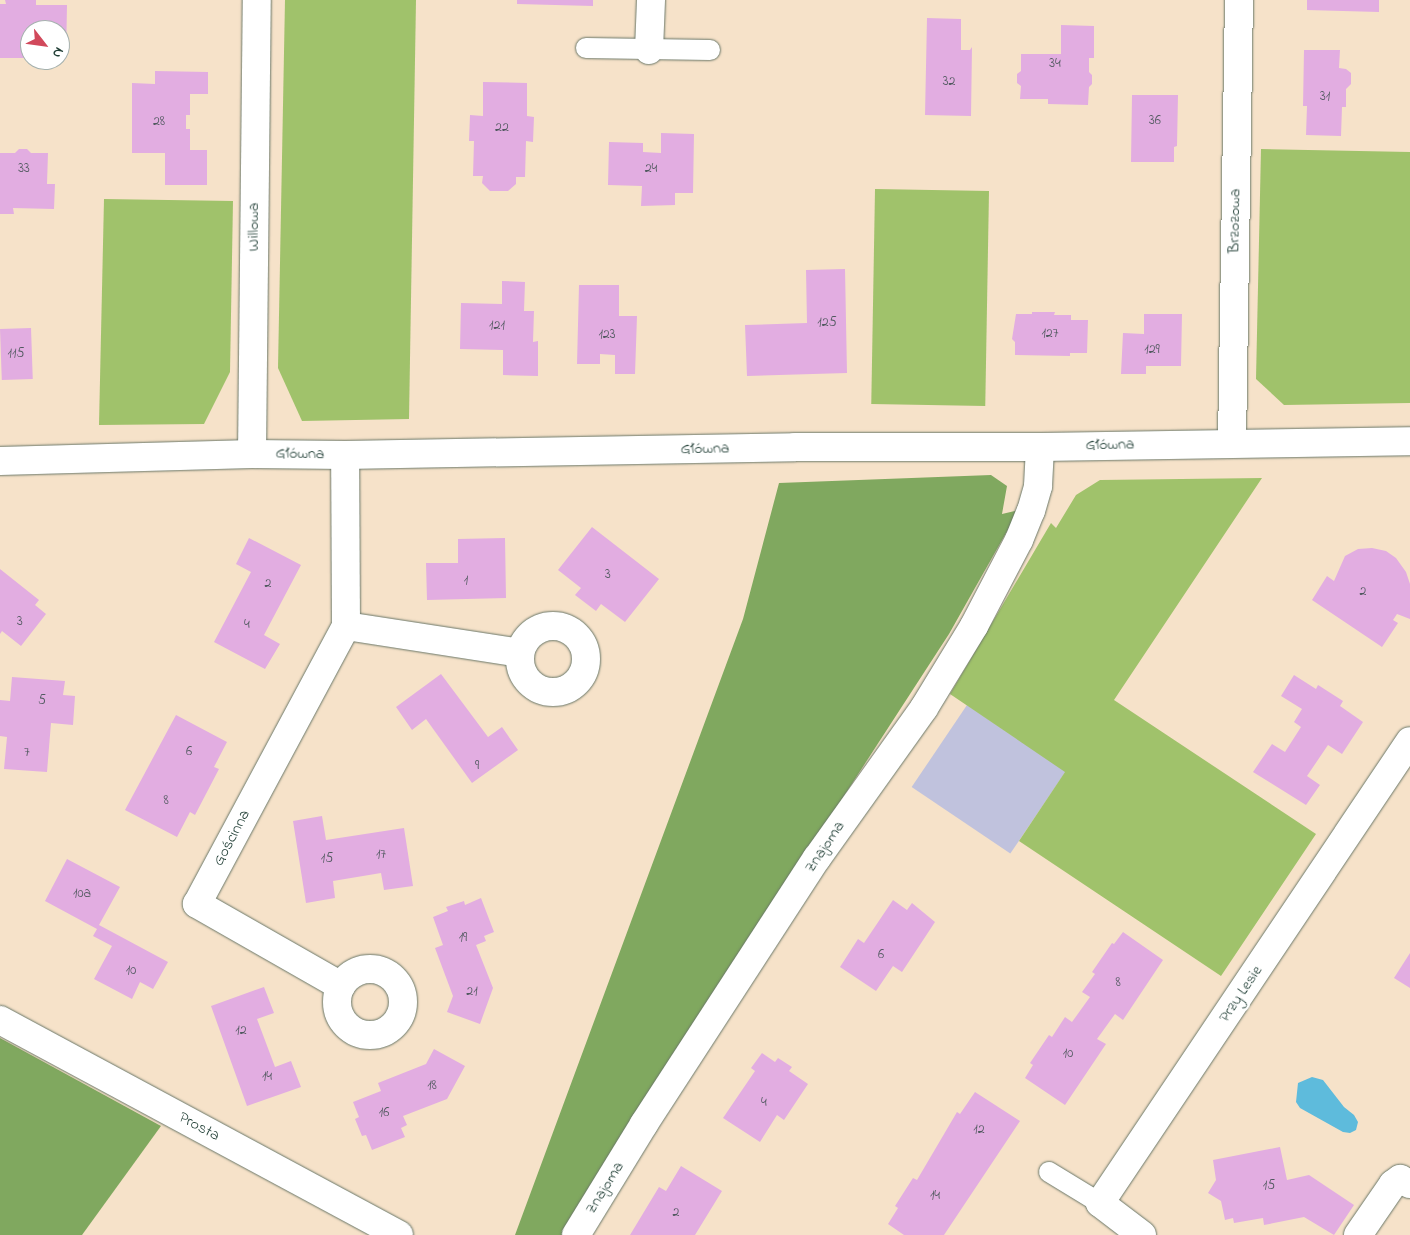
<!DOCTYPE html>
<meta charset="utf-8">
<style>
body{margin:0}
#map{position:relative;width:1410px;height:1235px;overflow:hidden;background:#f6e2c9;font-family:"Indie Flower",sans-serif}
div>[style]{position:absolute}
.industrial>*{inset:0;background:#c0c2dd;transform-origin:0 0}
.green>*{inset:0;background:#a0c26b;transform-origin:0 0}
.forest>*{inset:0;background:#80a85f}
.water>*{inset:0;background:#5ebbdc}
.building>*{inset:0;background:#e2ade1;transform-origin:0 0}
.roads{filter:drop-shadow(0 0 1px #6a7768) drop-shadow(0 0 1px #6a7768)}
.service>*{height:20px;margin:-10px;padding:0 10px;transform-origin:10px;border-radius:10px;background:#fff}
.minor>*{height:28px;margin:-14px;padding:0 14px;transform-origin:14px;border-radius:14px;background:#fff}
.minor>.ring{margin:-14px;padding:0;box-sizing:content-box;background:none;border:28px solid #fff;border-radius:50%}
span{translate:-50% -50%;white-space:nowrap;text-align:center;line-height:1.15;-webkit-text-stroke:5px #fff;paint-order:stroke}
.number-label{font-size:14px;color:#50595f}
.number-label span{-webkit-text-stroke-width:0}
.street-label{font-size:16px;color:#1f3d34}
.north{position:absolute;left:20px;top:20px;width:50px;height:50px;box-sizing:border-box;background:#fff;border:1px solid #a5b1ae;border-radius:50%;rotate:120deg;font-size:14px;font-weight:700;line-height:20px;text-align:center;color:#1f3d34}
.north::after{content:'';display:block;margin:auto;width:18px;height:22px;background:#d1495b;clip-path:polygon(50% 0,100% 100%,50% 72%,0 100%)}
</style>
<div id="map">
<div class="industrial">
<div style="left:967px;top:705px;width:119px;height:99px;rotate:34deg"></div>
</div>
<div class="green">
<div style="clip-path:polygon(285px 0,416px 0,409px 419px,302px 421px,278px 368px)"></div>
<div style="clip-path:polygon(1261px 149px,1410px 152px,1410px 403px,1284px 405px,1256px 379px)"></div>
<div style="left:989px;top:191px;width:215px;height:114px;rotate:91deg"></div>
<div style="clip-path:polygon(104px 199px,233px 201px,230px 372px,204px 424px,99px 425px)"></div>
<div style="clip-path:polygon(1262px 478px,1114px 700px,1316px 834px,1221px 976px,1019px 841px,1065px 772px,950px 694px,1051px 523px,1056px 528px,1076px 495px,1100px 480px)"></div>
</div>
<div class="forest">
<div style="clip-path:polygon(991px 475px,1007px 486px,1002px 514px,1019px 510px,949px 634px,698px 1021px,569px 1235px,515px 1235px,743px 619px,779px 483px)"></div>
<div style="clip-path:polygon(0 1038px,161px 1126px,82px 1235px,0 1235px)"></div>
</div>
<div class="water">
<div style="clip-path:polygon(1312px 1077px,1323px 1080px,1344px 1107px,1354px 1115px,1358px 1122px,1356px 1130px,1350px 1133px,1343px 1132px,1300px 1108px,1296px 1102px,1298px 1083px)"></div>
</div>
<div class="building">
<div style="clip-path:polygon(5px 0,36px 0,36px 5px,67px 5px,66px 59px,60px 59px,60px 30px,30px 30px,30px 58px,0 58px,0 4px,6px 4px)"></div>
<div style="clip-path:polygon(517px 0,593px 0,593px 6px,517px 4px)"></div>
<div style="clip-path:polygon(1307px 0,1379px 0,1379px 12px,1307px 10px)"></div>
<div style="clip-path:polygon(927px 18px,961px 19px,961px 50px,970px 50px,972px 47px,971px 116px,925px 115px)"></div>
<div style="clip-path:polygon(1061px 25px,1094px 26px,1094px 58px,1089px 58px,1089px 72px,1092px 75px,1092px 84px,1089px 87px,1088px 105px,1048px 104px,1048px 99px,1020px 99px,1021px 86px,1017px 83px,1017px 74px,1021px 71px,1021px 54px,1061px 54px)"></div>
<div style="clip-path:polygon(1304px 50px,1340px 50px,1339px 68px,1346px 69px,1351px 73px,1351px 84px,1346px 89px,1346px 107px,1342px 107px,1341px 136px,1306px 135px,1307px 106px,1303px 106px)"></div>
<div style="clip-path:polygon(155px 71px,208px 72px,208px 94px,190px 94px,190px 115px,186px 115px,186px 129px,190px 129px,190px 150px,207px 150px,207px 185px,165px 185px,165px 153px,132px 153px,132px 83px,155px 84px)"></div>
<div style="clip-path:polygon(483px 82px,527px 83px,527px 116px,534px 117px,533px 142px,526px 141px,525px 177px,516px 177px,516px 184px,508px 191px,490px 191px,482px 183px,483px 176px,473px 176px,474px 141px,469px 141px,470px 115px,483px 116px)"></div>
<div style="clip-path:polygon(1132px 95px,1178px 95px,1177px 146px,1174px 147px,1174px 162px,1131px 162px)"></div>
<div style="clip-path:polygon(661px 133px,694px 134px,693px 193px,675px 193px,675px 205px,641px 206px,642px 186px,608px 185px,609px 142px,643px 143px,643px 152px,661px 153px)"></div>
<div style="clip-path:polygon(19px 149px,27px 149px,31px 153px,48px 153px,47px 184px,55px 184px,54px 209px,13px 208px,14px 214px,0 214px,0 153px,15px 153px)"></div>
<div style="clip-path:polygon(845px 269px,847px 373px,747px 376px,745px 325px,807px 323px,806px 270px)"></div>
<div style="clip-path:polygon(502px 281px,525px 282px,524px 311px,534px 311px,533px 342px,538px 341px,538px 376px,503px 375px,503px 350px,460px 349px,461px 303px,502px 304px)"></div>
<div style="clip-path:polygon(579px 285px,619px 285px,619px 316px,637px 316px,635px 374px,615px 374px,615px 355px,600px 354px,600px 364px,577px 364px)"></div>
<div style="clip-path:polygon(1032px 312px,1055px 312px,1054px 315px,1071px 315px,1071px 320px,1088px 320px,1087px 353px,1070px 353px,1070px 356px,1015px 355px,1015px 342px,1012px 339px,1016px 314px,1032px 314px)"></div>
<div style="clip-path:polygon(1144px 314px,1182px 314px,1181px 366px,1146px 366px,1146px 374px,1121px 374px,1123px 333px,1144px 334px)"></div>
<div style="left:31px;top:328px;width:51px;height:31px;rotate:88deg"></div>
<div style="clip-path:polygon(592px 527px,659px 579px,625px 622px,601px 604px,596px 611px,575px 595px,581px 588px,558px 570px)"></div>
<div style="clip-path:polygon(249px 538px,301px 565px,264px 635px,280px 644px,265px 669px,214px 642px,251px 572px,236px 564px)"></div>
<div style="clip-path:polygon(505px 538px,506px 598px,427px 600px,426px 563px,458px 563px,458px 539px)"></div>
<div style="clip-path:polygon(1372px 548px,1386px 551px,1396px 558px,1406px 572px,1410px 584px,1410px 619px,1397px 614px,1393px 620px,1398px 623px,1382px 647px,1312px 600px,1327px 576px,1334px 581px,1345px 556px,1358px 549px)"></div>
<div style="clip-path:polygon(0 569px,39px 600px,35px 605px,46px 614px,21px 646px,2px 631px,0 634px)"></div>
<div style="clip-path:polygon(441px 674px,488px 737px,502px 727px,518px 750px,472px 783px,426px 719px,412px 730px,396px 707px)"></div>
<div style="clip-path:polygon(1294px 675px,1316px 689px,1318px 685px,1343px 701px,1340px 706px,1363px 722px,1342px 754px,1328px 745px,1307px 776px,1320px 785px,1306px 805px,1253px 772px,1272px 744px,1285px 752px,1301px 727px,1294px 722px,1302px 709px,1281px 696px)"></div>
<div style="clip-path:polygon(12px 677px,65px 681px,63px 695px,75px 696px,73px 725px,51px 723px,47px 772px,4px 769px,7px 737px,0 736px,0 700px,10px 701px)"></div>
<div style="clip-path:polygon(176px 715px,227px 742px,214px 767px,219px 769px,195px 815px,190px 812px,177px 837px,125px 810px)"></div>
<div style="clip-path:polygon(322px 816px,326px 840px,404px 828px,413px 886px,384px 890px,381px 873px,333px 881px,335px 898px,306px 903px,293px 821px)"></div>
<div style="clip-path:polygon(67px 859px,120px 887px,99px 925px,168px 962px,153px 989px,140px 982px,132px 999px,94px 979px,112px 946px,93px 936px,97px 929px,45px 901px)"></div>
<div style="clip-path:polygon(481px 898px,494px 932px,484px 936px,486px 941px,476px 945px,493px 988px,480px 1024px,447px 1012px,453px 996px,435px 948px,443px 945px,433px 917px,448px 911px,446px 907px,464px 901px,465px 905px)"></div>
<div style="clip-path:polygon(893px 900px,907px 910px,912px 903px,935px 922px,902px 972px,893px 966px,876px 991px,840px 967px,858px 939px,864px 943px)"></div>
<div style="clip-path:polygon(1123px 932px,1163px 960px,1123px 1020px,1115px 1014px,1097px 1039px,1106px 1044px,1065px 1105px,1025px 1078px,1033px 1065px,1030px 1063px,1049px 1035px,1052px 1037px,1065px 1017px,1072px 1022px,1090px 997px,1082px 992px,1095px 974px,1092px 972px,1112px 943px,1114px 944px)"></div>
<div style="clip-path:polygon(1410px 953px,1410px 988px,1394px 978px)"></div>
<div style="clip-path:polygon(264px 987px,274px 1013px,257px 1019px,275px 1067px,291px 1061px,301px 1087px,247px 1106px,211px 1006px)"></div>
<div style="clip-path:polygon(434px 1049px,465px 1066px,447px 1099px,403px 1116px,407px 1125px,401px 1128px,405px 1137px,372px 1150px,366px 1135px,362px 1136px,355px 1119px,359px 1117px,353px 1102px,381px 1091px,378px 1083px,426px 1064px)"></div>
<div style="clip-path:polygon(762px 1053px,775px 1062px,778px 1058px,792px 1067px,789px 1071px,808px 1084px,784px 1120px,777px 1115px,760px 1142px,723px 1118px,755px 1071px,751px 1068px)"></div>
<div style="clip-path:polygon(975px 1092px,1020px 1121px,944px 1235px,904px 1235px,888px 1224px,898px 1208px,895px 1206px,913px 1178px,917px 1180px,957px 1112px,960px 1114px)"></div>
<div style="clip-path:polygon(1280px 1147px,1287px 1180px,1309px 1175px,1354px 1205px,1334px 1235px,1304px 1217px,1264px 1225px,1263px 1218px,1234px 1223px,1233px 1218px,1225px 1220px,1221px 1201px,1208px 1193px,1216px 1180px,1213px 1160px)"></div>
<div style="clip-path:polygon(681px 1166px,722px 1191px,695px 1235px,630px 1235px,659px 1187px,666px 1191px)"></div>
</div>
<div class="roads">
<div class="service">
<div style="left:586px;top:48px;width:124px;rotate:0.9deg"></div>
<div style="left:1049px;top:1172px;width:60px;rotate:31.3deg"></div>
</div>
<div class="minor">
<div style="left:649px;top:50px;width:50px;rotate:-87.7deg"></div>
<div style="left:1232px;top:443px;width:443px;rotate:-89.1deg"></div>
<div style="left:252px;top:454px;width:454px;rotate:-89.4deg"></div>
<div style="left:0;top:461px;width:252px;rotate:-1.6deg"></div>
<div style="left:252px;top:454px;width:93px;rotate:0.6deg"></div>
<div style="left:345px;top:455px;width:450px;rotate:-1deg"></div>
<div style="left:795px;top:447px;width:245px"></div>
<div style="left:1040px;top:447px;width:370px;rotate:-0.9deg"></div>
<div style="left:346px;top:626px;width:176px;rotate:8.8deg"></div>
<div class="ring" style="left:520px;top:626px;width:38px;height:38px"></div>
<div class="ring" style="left:337px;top:969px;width:38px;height:38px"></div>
<div style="left:341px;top:986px;width:166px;rotate:-150.3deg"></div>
<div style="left:197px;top:904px;width:315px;rotate:-61.8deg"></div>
<div style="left:346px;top:626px;width:171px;rotate:-90.3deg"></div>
<div style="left:0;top:1020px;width:453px;rotate:28.3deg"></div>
<div style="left:576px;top:1235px;width:130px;rotate:-58.5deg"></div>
<div style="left:644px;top:1124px;width:317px;rotate:-57deg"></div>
<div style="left:817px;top:858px;width:184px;rotate:-54.5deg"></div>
<div style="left:924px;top:708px;width:96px;rotate:-58.6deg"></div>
<div style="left:974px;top:626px;width:97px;rotate:-62.4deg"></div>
<div style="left:1019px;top:540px;width:31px;rotate:-68deg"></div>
<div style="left:1031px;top:511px;width:26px;rotate:-74deg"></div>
<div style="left:1038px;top:486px;width:39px;rotate:-87deg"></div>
<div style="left:1142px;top:1235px;width:53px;rotate:-142.7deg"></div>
<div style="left:1100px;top:1203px;width:556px;rotate:-56.14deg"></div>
<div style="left:1358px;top:1235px;width:62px;rotate:-55.5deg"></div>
<div style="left:1393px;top:1184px;width:9px;rotate:-36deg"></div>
<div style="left:1400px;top:1179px;width:11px;rotate:27deg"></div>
</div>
</div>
<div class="number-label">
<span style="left:1055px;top:64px">34</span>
<span style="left:949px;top:82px">32</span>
<span style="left:1325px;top:97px">31</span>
<span style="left:1155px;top:121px">36</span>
<span style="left:159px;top:122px">28</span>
<span style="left:502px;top:128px">22</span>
<span style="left:24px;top:169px">33</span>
<span style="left:651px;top:169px">24</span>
<span style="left:827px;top:323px">125</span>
<span style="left:497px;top:326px">121</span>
<span style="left:1050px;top:334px">127</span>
<span style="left:607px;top:335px">123</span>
<span style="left:1152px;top:350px">129</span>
<span style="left:16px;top:354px">115</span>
<span style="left:608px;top:575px">3</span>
<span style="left:466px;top:581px">1</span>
<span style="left:268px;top:584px">2</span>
<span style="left:1363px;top:592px">2</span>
<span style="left:20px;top:622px">3</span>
<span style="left:247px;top:625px">4</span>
<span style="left:42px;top:701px">5</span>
<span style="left:189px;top:752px">6</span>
<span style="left:27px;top:753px">7</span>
<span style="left:477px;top:766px">9</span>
<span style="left:166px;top:801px">8</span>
<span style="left:381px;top:855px">17</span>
<span style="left:327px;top:859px">15</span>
<span style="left:82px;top:894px">10a</span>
<span style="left:463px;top:938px">19</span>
<span style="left:881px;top:955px">6</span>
<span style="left:131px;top:971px">10</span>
<span style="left:1118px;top:983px">8</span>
<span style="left:472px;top:992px">21</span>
<span style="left:241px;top:1031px">12</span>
<span style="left:1068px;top:1054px">10</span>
<span style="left:267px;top:1077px">14</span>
<span style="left:432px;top:1086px">18</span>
<span style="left:764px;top:1103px">4</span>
<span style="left:384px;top:1113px">16</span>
<span style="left:979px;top:1130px">12</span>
<span style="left:1269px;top:1186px">15</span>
<span style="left:935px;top:1196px">14</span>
<span style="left:676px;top:1213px">2</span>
</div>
<div class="street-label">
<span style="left:1235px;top:221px;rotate:-89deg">Brzozowa</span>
<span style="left:254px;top:227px;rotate:-90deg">Willowa</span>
<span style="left:1110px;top:445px;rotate:-1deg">Główna</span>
<span style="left:705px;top:449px;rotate:-1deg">Główna</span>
<span style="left:300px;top:454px;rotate:1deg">Główna</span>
<span style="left:232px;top:838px;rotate:-62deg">Gościnna</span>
<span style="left:825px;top:847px;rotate:-56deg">Znajoma</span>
<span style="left:1241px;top:994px;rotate:-56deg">Przy Lesie</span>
<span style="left:199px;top:1127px;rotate:28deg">Prosta</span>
<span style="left:605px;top:1188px;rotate:-58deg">Znajoma</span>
</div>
<div class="north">N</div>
</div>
